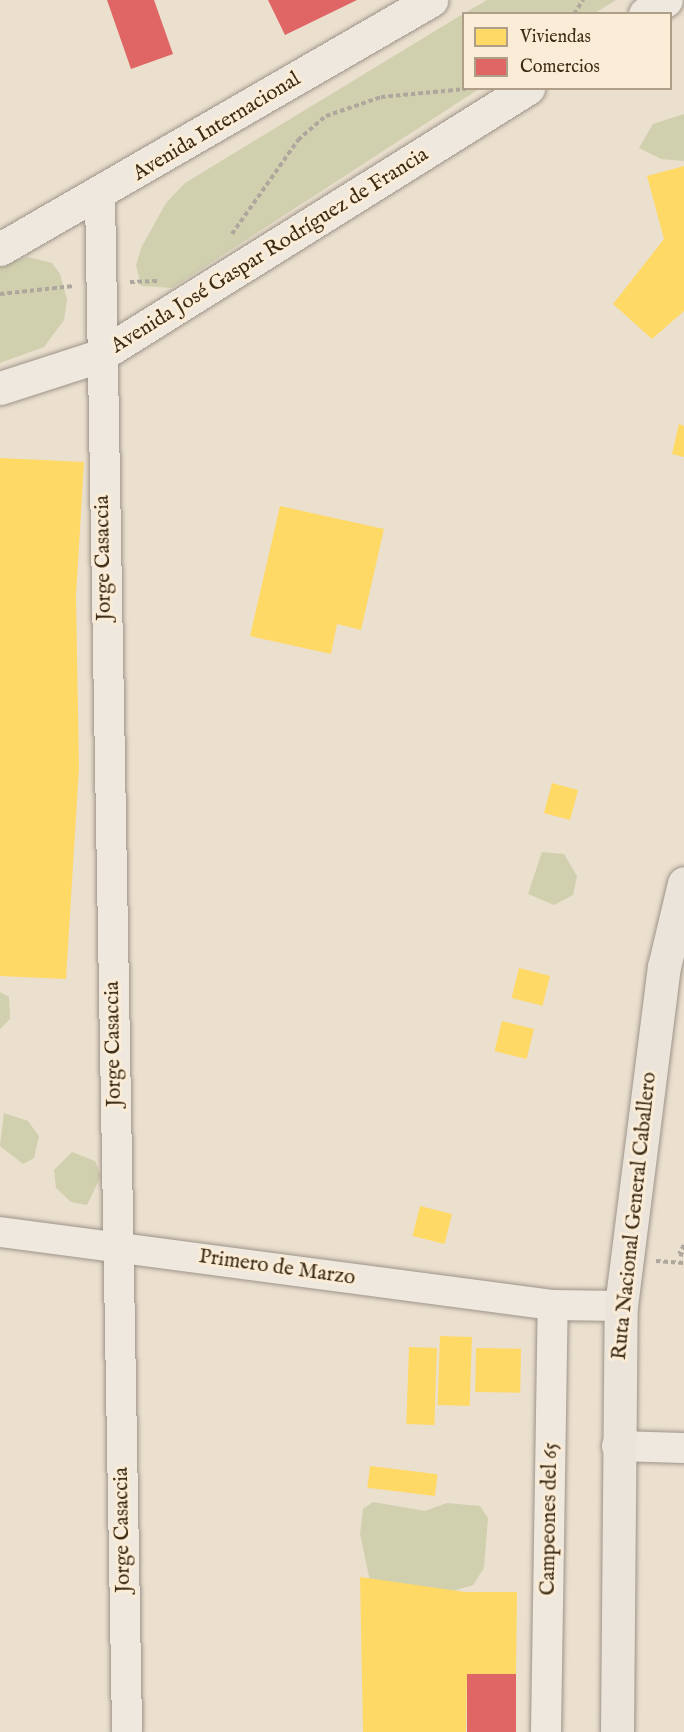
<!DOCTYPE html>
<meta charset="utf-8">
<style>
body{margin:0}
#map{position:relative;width:684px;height:1732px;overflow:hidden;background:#ebdfce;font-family:"IM FELL English",serif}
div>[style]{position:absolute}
.green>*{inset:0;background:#d0d0af}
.homes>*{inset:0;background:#ffd966;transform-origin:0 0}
.shops>*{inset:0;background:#e06666;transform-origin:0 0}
.path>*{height:4px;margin-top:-2px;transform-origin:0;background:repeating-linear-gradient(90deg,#aea79e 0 4.5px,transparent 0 7.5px)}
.roads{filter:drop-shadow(0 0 2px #9d9488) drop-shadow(0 0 2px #9d9488)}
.street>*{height:30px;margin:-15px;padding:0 15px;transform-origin:15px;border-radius:15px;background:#eee8df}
.secondary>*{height:33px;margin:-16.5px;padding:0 16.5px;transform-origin:16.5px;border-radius:16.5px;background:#eee8df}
.highway>*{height:33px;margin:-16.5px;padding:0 16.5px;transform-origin:16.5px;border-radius:16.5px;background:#ebe4da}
span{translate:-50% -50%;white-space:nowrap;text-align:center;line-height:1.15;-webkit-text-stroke:6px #faecd7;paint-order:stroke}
.street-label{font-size:21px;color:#3e2c15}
.legend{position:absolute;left:462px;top:12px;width:210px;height:78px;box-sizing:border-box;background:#faecd7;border:2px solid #af9f89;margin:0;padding:8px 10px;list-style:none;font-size:18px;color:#3e2c15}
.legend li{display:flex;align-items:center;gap:12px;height:30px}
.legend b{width:30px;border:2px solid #af9f89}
</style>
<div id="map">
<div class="green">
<div style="clip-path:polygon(487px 0,616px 0,595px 13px,465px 13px)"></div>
<div style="clip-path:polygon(463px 14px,464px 88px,479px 89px,172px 288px,141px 286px,136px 265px,142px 246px,166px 203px,185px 183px)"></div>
<div style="clip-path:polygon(684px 114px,684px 161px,661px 159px,639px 148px,653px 124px)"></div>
<div style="clip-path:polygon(28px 257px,52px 263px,60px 274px,67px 300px,64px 320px,44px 347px,0 363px,0 266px)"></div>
<div style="clip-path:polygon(542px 852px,564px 854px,577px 876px,573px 895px,554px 905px,528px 894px)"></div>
<div style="clip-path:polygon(0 992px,9px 997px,10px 1019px,0 1029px)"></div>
<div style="clip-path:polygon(4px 1113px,28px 1121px,39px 1136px,34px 1158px,23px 1164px,0 1146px)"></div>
<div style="clip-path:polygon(72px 1152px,95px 1161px,101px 1176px,87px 1205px,71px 1202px,56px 1188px,54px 1170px)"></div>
<div style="clip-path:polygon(373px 1502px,425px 1511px,447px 1503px,480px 1506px,488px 1518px,484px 1568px,473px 1585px,446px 1593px,370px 1581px,360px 1534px,363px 1509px)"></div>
</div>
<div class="homes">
<div style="clip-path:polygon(684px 166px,684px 311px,652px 339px,613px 304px,664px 239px,647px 176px)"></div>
<div style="clip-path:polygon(679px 424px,684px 426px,684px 457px,672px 454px)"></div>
<div style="clip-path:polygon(0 458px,84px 462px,76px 596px,79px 768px,66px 979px,0 976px)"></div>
<div style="clip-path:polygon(280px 506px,384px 529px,361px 630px,337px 624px,331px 654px,250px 636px)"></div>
<div style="left:552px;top:783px;width:27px;height:31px;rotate:15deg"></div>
<div style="left:519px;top:968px;width:32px;height:31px;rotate:14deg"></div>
<div style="left:502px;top:1021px;width:33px;height:31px;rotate:14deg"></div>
<div style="left:420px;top:1206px;width:33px;height:31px;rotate:14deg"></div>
<div style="left:440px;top:1336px;width:32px;height:69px;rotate:2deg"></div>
<div style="left:409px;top:1347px;width:28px;height:77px;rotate:2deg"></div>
<div style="left:476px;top:1348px;width:45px;height:44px;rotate:1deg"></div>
<div style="left:370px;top:1466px;width:68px;height:22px;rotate:7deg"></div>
<div style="clip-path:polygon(360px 1577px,465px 1592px,517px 1592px,516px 1674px,467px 1674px,466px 1732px,363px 1732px)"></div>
</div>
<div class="shops">
<div style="clip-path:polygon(107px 0,154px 0,173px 54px,131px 69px)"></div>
<div style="clip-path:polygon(268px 0,357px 0,285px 35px)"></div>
<div style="left:467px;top:1674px;width:49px;height:58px"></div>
</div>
<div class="path">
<div style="left:574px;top:14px;width:17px;rotate:-57deg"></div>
<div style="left:232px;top:234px;width:115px;rotate:-54.9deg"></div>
<div style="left:298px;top:140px;width:37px;rotate:-41deg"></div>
<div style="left:326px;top:116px;width:58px;rotate:-19.1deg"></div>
<div style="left:381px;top:97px;width:85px;rotate:-5.4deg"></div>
<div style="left:130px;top:282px;width:28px;rotate:-2deg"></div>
<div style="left:0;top:294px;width:74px;rotate:-6.2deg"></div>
<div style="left:684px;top:1245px;width:10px;rotate:119deg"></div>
<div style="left:679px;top:1254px;width:5px;rotate:11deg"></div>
<div style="left:656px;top:1261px;width:28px;rotate:4deg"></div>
</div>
<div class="roads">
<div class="street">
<div style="left:100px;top:196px;width:1536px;rotate:88.99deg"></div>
<div style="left:0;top:1232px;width:558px;rotate:7.52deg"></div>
<div style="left:553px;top:1305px;width:68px;rotate:0.8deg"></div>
<div style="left:617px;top:1446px;width:67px;rotate:1.7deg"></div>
<div style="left:546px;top:1732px;width:427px;rotate:-89.1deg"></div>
</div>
<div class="secondary">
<div style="left:645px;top:14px;width:25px;rotate:-34deg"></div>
<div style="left:0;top:249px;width:498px;rotate:-30deg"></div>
<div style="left:0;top:388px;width:104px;rotate:-17.9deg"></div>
<div style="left:99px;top:356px;width:506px;rotate:-31.99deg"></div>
</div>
<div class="highway">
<div style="left:617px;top:1732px;width:426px;rotate:-89.5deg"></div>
<div style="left:621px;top:1306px;width:342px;rotate:-82.8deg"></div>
<div style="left:664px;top:967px;width:86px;rotate:-76.6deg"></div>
</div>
</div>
<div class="street-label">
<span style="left:217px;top:127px;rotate:-31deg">Avenida Internacional</span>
<span style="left:270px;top:251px;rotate:-32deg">Avenida José Gaspar Rodríguez de Francia</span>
<span style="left:104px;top:558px;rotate:-91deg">Jorge Casaccia</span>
<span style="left:114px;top:1044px;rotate:-91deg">Jorge Casaccia</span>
<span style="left:635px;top:1216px;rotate:-84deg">Ruta Nacional General Caballero</span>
<span style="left:277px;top:1268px;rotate:8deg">Primero de Marzo</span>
<span style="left:550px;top:1519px;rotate:-89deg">Campeones del 65</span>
<span style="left:123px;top:1530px;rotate:-91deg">Jorge Casaccia</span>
</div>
<ul class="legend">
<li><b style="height:16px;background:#ffd966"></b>Viviendas</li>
<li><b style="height:16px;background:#e06666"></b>Comercios</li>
</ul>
</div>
